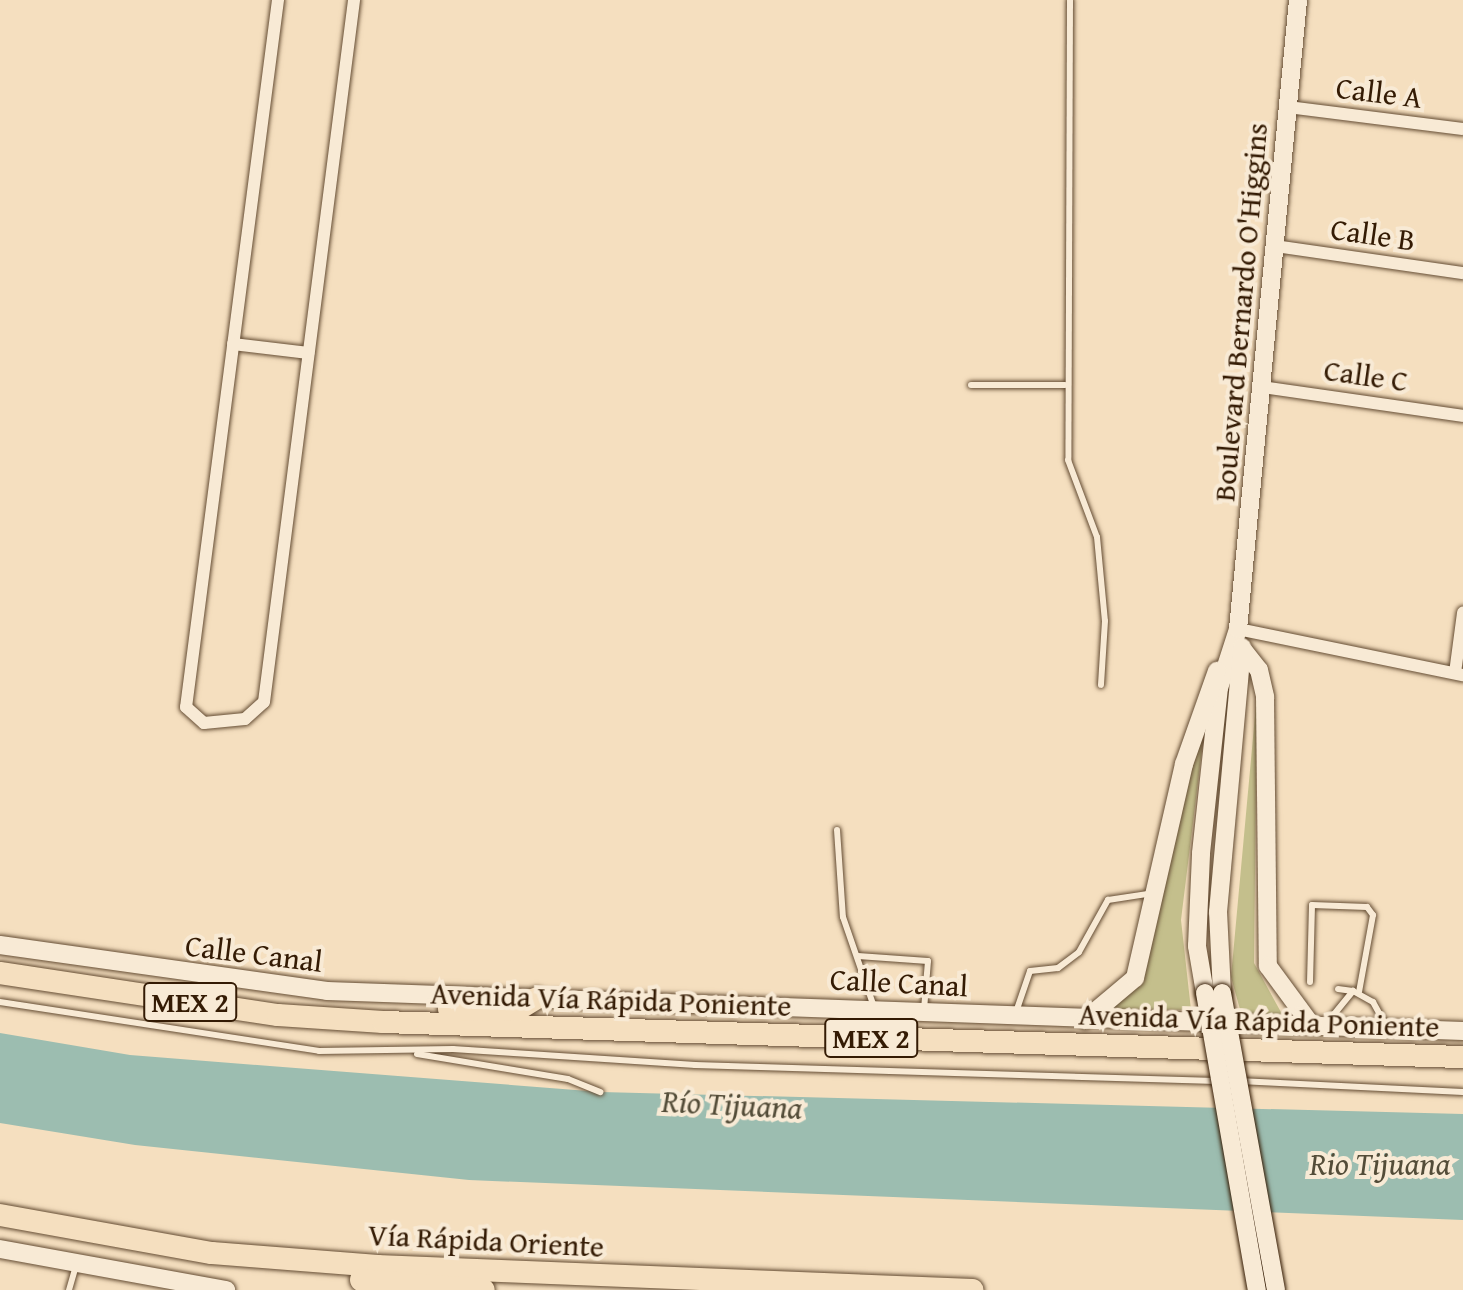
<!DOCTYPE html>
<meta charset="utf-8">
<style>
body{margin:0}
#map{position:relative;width:1463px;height:1290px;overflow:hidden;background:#f5dfbf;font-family:"Gentium Book Plus",serif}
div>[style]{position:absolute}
.green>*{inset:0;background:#c4bf8c}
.water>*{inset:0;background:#9cbdb0}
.roads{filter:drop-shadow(0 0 2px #644c33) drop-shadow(0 0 2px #644c33)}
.lane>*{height:6px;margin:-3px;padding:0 3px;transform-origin:3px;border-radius:3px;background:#f8ead5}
.street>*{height:12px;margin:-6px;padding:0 6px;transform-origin:6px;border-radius:6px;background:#f8ead5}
.secondary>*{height:18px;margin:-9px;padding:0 9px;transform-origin:9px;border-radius:9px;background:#f8ead5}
.highway>*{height:22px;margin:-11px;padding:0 11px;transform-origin:11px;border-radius:11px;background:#f5dfbf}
.bridges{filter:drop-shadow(0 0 2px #341b04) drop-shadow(0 0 2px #341b04)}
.secondary-bridge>*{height:18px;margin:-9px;padding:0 9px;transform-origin:9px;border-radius:9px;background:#f8ead5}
span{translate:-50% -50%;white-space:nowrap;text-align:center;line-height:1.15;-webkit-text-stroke:8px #f8ead5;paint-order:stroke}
.shield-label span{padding:2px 6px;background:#f8ead5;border:2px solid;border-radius:6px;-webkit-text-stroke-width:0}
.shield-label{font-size:28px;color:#341b04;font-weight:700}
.street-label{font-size:30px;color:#341b04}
.water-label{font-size:32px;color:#534c38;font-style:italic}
</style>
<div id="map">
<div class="green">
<div style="clip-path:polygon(1257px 694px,1254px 963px,1282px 1014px,1241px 1013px,1231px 977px)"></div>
<div style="clip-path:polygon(1206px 717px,1181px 920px,1191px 1010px,1111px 1009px,1119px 1002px)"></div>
</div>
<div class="water">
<div style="clip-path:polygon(0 1033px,130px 1055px,601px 1092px,1463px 1114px,1463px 1220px,469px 1180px,135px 1145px,0 1123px)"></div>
</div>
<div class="roads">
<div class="lane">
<div style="left:1070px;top:0;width:460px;rotate:90.2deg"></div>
<div style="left:1068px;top:460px;width:82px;rotate:69.4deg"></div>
<div style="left:1097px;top:537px;width:84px;rotate:84.6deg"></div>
<div style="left:1105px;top:621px;width:64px;rotate:93.6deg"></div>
<div style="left:971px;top:385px;width:94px"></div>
<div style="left:837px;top:830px;width:87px;rotate:86.1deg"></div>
<div style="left:843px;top:917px;width:95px;rotate:71deg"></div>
<div style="left:858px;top:956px;width:70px;rotate:4.1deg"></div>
<div style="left:928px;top:961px;width:49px;rotate:94.7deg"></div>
<div style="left:1310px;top:982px;width:77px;rotate:-88.5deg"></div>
<div style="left:1312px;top:905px;width:55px;rotate:2.1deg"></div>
<div style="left:1367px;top:907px;width:10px;rotate:53deg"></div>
<div style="left:1373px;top:915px;width:78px;rotate:100.3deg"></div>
<div style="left:1338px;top:989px;width:15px;rotate:8deg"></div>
<div style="left:0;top:1002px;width:323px;rotate:8.7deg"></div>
<div style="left:319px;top:1051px;width:134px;rotate:-0.9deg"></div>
<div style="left:453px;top:1049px;width:243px;rotate:3.8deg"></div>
<div style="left:695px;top:1065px;width:521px;rotate:1.76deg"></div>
<div style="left:1016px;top:1012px;width:43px;rotate:-71.1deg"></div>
<div style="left:1030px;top:971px;width:28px;rotate:-6deg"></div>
<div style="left:1058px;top:968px;width:26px;rotate:-37deg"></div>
<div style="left:1079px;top:952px;width:60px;rotate:-60.9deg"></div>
<div style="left:1108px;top:900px;width:47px;rotate:-8.7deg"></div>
<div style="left:1326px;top:1024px;width:43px;rotate:-50.7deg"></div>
<div style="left:1353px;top:991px;width:23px;rotate:29deg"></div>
<div style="left:1373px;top:1002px;width:26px;rotate:61deg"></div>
<div style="left:417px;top:1054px;width:153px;rotate:9.4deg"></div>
<div style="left:568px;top:1079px;width:35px;rotate:22deg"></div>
<div style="left:1239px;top:1081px;width:224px;rotate:2.8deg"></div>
<div style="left:69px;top:1290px;width:26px;rotate:-74deg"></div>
</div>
<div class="street">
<div style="left:278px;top:0;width:713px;rotate:97.41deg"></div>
<div style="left:186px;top:707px;width:24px;rotate:42deg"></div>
<div style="left:204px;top:723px;width:41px;rotate:-5.6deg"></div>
<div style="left:245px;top:719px;width:25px;rotate:-42deg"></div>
<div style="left:264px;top:702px;width:708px;rotate:-82.69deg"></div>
<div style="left:1288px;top:107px;width:176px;rotate:7.2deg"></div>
<div style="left:1275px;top:246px;width:190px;rotate:8.2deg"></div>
<div style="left:233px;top:344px;width:76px;rotate:6.8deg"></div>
<div style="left:1262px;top:387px;width:203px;rotate:8.2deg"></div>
<div style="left:1238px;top:629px;width:230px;rotate:11.6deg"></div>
<div style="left:1455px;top:673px;width:61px;rotate:-82.4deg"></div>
</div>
<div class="secondary">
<div style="left:1244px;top:651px;width:24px;rotate:52deg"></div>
<div style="left:1259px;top:670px;width:28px;rotate:77deg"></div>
<div style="left:1265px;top:697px;width:269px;rotate:89.4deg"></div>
<div style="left:1268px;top:966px;width:74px;rotate:53.7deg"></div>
<div style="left:0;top:945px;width:330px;rotate:8deg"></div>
<div style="left:327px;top:991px;width:1137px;rotate:2.02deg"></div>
<div style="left:1205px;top:993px;width:48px;rotate:-99.7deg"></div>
<div style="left:1197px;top:946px;width:93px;rotate:-87.5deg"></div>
<div style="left:1201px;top:853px;width:166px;rotate:-83.8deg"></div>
<div style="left:1219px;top:688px;width:62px;rotate:-72.1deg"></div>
<div style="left:1238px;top:629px;width:632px;rotate:-84.55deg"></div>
<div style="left:1222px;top:993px;width:81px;rotate:-92.8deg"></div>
<div style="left:1218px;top:912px;width:266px;rotate:-84.8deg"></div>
<div style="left:1085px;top:1020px;width:65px;rotate:-40deg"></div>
<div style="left:1135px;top:978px;width:220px;rotate:-77.1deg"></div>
<div style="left:1184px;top:764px;width:99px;rotate:-70.5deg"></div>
<div style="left:0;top:1249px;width:230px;rotate:10.3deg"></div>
</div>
<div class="highway">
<div style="left:0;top:973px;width:281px;rotate:8.6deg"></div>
<div style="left:278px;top:1015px;width:105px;rotate:3.8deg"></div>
<div style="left:383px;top:1022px;width:1081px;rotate:1.86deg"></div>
<div style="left:449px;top:1009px;width:68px;rotate:0.8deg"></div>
<div style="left:517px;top:1010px;width:23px;rotate:-31deg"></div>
<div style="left:0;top:1215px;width:215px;rotate:10.2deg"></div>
<div style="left:212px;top:1253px;width:166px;rotate:4.5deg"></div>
<div style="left:377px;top:1266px;width:596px;rotate:2.31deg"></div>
<div style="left:361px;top:1280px;width:123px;rotate:4.6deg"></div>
</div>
</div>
<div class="bridges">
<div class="secondary-bridge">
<div style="left:1205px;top:993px;width:302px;rotate:80.1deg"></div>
<div style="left:1222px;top:993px;width:302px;rotate:79.7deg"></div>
</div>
</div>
<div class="shield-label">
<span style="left:190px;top:1002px">MEX 2</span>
<span style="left:871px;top:1038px">MEX 2</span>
</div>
<div class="street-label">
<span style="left:1379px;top:92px;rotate:7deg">Calle A</span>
<span style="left:1373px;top:234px;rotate:8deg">Calle B</span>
<span style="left:1240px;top:312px;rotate:-85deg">Boulevard Bernardo O'Higgins</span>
<span style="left:1366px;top:375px;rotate:8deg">Calle C</span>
<span style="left:254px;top:953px;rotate:7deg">Calle Canal</span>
<span style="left:899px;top:982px;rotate:3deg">Calle Canal</span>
<span style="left:611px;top:999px;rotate:2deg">Avenida Vía Rápida Poniente</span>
<span style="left:1259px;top:1020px;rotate:2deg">Avenida Vía Rápida Poniente</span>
<span style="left:486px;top:1240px;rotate:3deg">Vía Rápida Oriente</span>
</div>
<div class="water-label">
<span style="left:732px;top:1105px;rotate:3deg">Río Tijuana</span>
<span style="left:1380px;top:1164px">Rio Tijuana</span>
</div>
</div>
